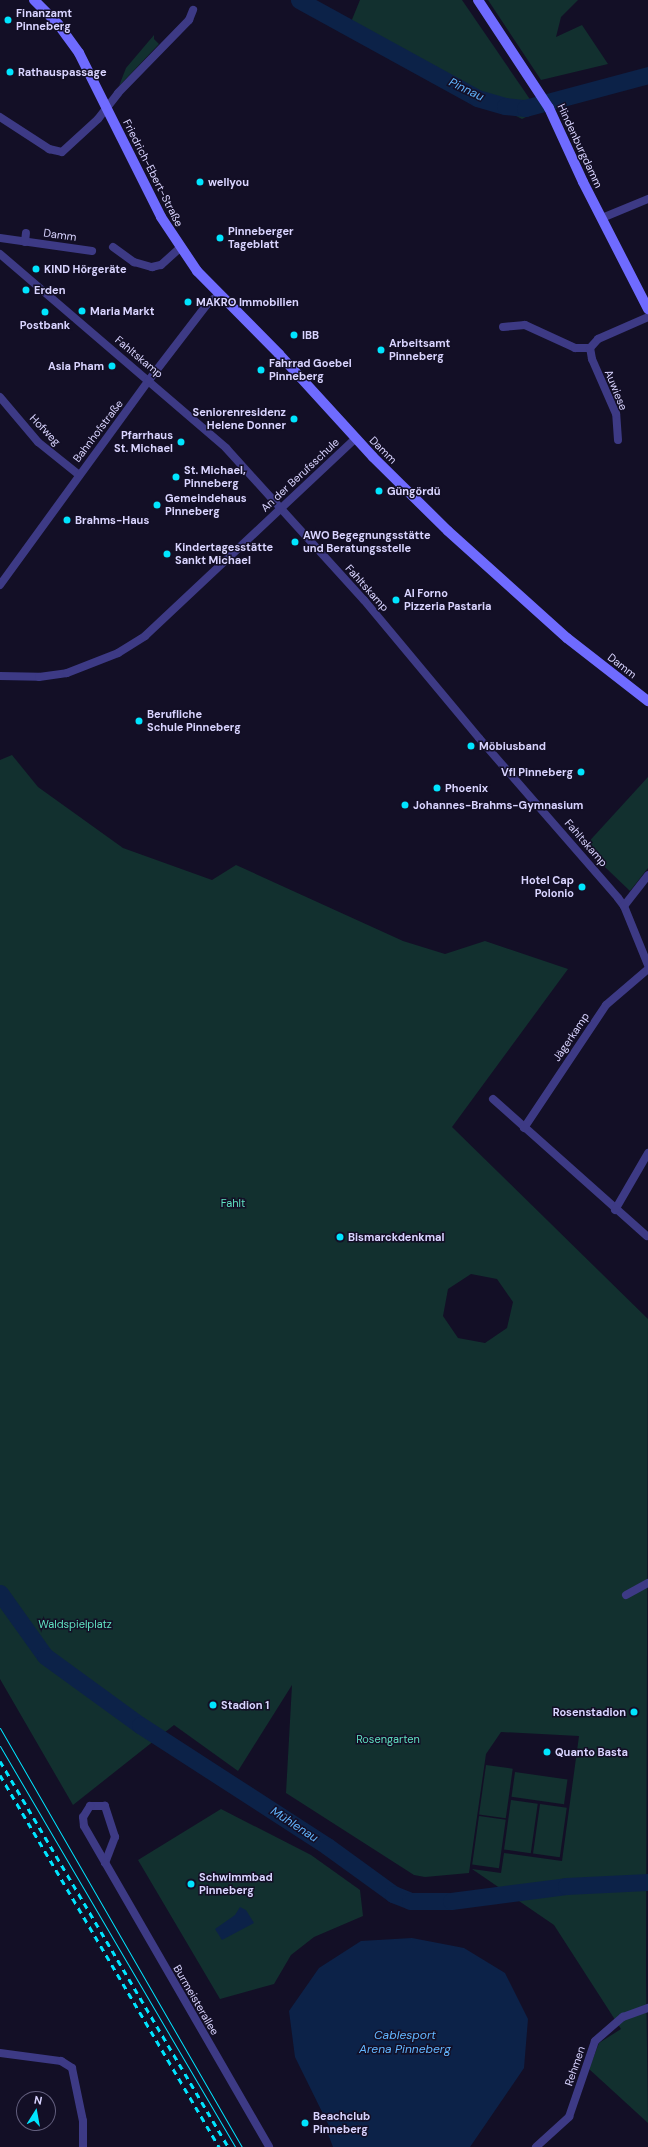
<!DOCTYPE html>
<meta charset="utf-8">
<style>
body{margin:0}
#map{position:relative;width:648px;height:2147px;overflow:hidden;background:#130f26;font-family:"DM Sans",sans-serif}
div>[style]{position:absolute}
.green>*{inset:0;background:#12302f;transform-origin:0 0}
.water>*{inset:0;background:#0c2248}
.river>*{height:17px;margin:-8.5px;padding:0 8.5px;transform-origin:8.5px;border-radius:8.5px;background:#0c2248}
.street>*{height:8px;margin:-4px;padding:0 4px;transform-origin:4px;border-radius:4px;background:#3d3a85}
.secondary>*{height:10px;margin:-5px;padding:0 5px;transform-origin:5px;border-radius:5px;background:#6f6bff}
.tram>*{height:1px;margin:-0.5px;padding:0 0.5px;transform-origin:0.5px;border-radius:0.5px;background:#00e5ff}
.rail>*{height:3px;margin-top:-1.5px;transform-origin:0;background:repeating-linear-gradient(90deg,#00e5ff 0 6px,transparent 0 11px)}
.dots>*{width:11px;height:11px;translate:-50% -50%;box-sizing:border-box;border:2px solid #130f26;border-radius:50%}
span{translate:-50% -50%;white-space:nowrap;text-align:center;line-height:1.15;-webkit-text-stroke:3px #130f26;paint-order:stroke}
.poi-label{font-size:11px;color:#d9d4ff;font-weight:700}
.left{translate:0 -50%;text-align:left}
.right{translate:-100% -50%;text-align:right}
.street-label{font-size:11px;color:#d9d4ff}
.park-label{font-size:11px;color:#5fe0c0}
.water-label{font-size:12px;color:#62b6ff;font-style:italic}
.north{position:absolute;left:16px;top:2091px;width:40px;height:40px;box-sizing:border-box;background:#130f26;border:1px solid #625e7d;border-radius:50%;rotate:11deg;font-size:11px;font-weight:700;line-height:16px;text-align:center;color:#d9d4ff}
.north::after{content:'';display:block;margin:auto;width:14px;height:18px;background:#00e5ff;clip-path:polygon(50% 0,100% 100%,50% 72%,0 100%)}
</style>
<div id="map">
<div class="green">
<div style="clip-path:polygon(360px 0,462px 0,538px 111px,522px 119px,457px 85px,351px 22px)"></div>
<div style="clip-path:polygon(488px 0,578px 0,561px 17px,556px 37px,582px 25px,608px 64px,541px 80px)"></div>
<div style="clip-path:polygon(154px 35px,154px 39px,159px 44px,119px 86px,126px 68px)"></div>
<div style="clip-path:polygon(evenodd,12px 755px,38px 787px,123px 848px,212px 880px,236px 865px,403px 941px,445px 954px,485px 941px,568px 969px,452px 1127px,648px 1319px,646px 1975px,648px 2123px,589px 2069px,599px 2043px,621px 2029px,554px 1925px,472px 1869px,501px 1873px,504px 1853px,562px 1861px,579px 1736px,501px 1732px,486px 1754px,469px 1873px,425px 1877px,414px 1875px,286px 1793px,292px 1685px,238px 1771px,174px 1725px,73px 1805px,0 1679px,0 760px,12px 755px,471px 1274px,497px 1279px,513px 1302px,507px 1328px,485px 1343px,458px 1338px,443px 1316px,448px 1289px,471px 1274px)"></div>
<div style="clip-path:polygon(648px 777px,648px 868px,630px 891px,584px 847px)"></div>
<div style="left:486px;top:1765px;width:27px;height:50px;rotate:8deg"></div>
<div style="left:515px;top:1772px;width:53px;height:25px;rotate:8deg"></div>
<div style="left:511px;top:1800px;width:27px;height:50px;rotate:8deg"></div>
<div style="left:540px;top:1804px;width:27px;height:50px;rotate:8deg"></div>
<div style="clip-path:polygon(221px 1809px,311px 1855px,360px 1890px,363px 1916px,314px 1937px,291px 1955px,274px 1984px,220px 1999px,138px 1860px)"></div>
<div style="left:479px;top:1816px;width:27px;height:49px;rotate:8deg"></div>
</div>
<div class="water">
<div style="clip-path:polygon(240px 1907px,246px 1910px,254px 1923px,222px 1940px,215px 1929px,235px 1915px)"></div>
<div style="clip-path:polygon(412px 1938px,464px 1948px,505px 1973px,528px 2019px,524px 2068px,470px 2147px,333px 2147px,325px 2126px,329px 2126px,295px 2057px,289px 2011px,319px 1968px,361px 1941px)"></div>
</div>
<div class="river">
<div style="left:299px;top:0;width:203px;rotate:28.8deg"></div>
<div style="left:477px;top:98px;width:29px;rotate:16deg"></div>
<div style="left:505px;top:106px;width:20px;rotate:6deg"></div>
<div style="left:525px;top:108px;width:127px;rotate:-15deg"></div>
<div style="left:0;top:1593px;width:77px;rotate:54.5deg"></div>
<div style="left:45px;top:1656px;width:117px;rotate:36deg"></div>
<div style="left:140px;top:1725px;width:223px;rotate:32.9deg"></div>
<div style="left:327px;top:1846px;width:82px;rotate:36deg"></div>
<div style="left:393px;top:1894px;width:18px;rotate:22deg"></div>
<div style="left:410px;top:1901px;width:41px"></div>
<div style="left:451px;top:1901px;width:116px;rotate:-7.4deg"></div>
<div style="left:566px;top:1886px;width:82px;rotate:-2.8deg"></div>
</div>
<div class="street">
<div style="left:0;top:117px;width:59px;rotate:33.1deg"></div>
<div style="left:49px;top:149px;width:13px;rotate:13deg"></div>
<div style="left:62px;top:152px;width:49px;rotate:-42.5deg"></div>
<div style="left:98px;top:119px;width:33px;rotate:-52deg"></div>
<div style="left:118px;top:93px;width:102px;rotate:-45.8deg"></div>
<div style="left:189px;top:20px;width:11px;rotate:-68deg"></div>
<div style="left:602px;top:218px;width:50px;rotate:-22.4deg"></div>
<div style="left:0;top:238px;width:93px;rotate:8deg"></div>
<div style="left:25px;top:242px;width:9px;rotate:-84deg"></div>
<div style="left:113px;top:247px;width:26px;rotate:36deg"></div>
<div style="left:134px;top:262px;width:19px;rotate:16deg"></div>
<div style="left:152px;top:267px;width:9px;rotate:-13deg"></div>
<div style="left:161px;top:265px;width:25px;rotate:-42deg"></div>
<div style="left:0;top:254px;width:298px;rotate:40.6deg"></div>
<div style="left:226px;top:448px;width:205px;rotate:47.8deg"></div>
<div style="left:364px;top:600px;width:180px;rotate:50.2deg"></div>
<div style="left:479px;top:738px;width:212px;rotate:49deg"></div>
<div style="left:618px;top:898px;width:10px;rotate:53deg"></div>
<div style="left:624px;top:906px;width:64px;rotate:67.9deg"></div>
<div style="left:503px;top:327px;width:22px;rotate:-5deg"></div>
<div style="left:525px;top:325px;width:55px;rotate:24.7deg"></div>
<div style="left:575px;top:348px;width:15px"></div>
<div style="left:0;top:397px;width:59px;rotate:49.8deg"></div>
<div style="left:38px;top:442px;width:53px;rotate:38.8deg"></div>
<div style="left:618px;top:440px;width:26px;rotate:-94deg"></div>
<div style="left:616px;top:414px;width:60px;rotate:-113.6deg"></div>
<div style="left:592px;top:359px;width:11px;rotate:-100deg"></div>
<div style="left:590px;top:348px;width:12px;rotate:-48deg"></div>
<div style="left:598px;top:339px;width:55px;rotate:-23.7deg"></div>
<div style="left:0;top:585px;width:253px;rotate:-54deg"></div>
<div style="left:149px;top:380px;width:97px;rotate:-52.5deg"></div>
<div style="left:208px;top:303px;width:14px;rotate:-36deg"></div>
<div style="left:0;top:676px;width:39px;rotate:1deg"></div>
<div style="left:39px;top:677px;width:28px;rotate:-8deg"></div>
<div style="left:67px;top:673px;width:55px;rotate:-21.4deg"></div>
<div style="left:118px;top:653px;width:32px;rotate:-32deg"></div>
<div style="left:145px;top:636px;width:288px;rotate:-43.2deg"></div>
<div style="left:624px;top:906px;width:39px;rotate:-52deg"></div>
<div style="left:493px;top:1099px;width:206px;rotate:41.7deg"></div>
<div style="left:524px;top:1128px;width:148px;rotate:-56.3deg"></div>
<div style="left:606px;top:1005px;width:55px;rotate:-40.6deg"></div>
<div style="left:615px;top:1210px;width:66px;rotate:-59.9deg"></div>
<div style="left:626px;top:1595px;width:25px;rotate:-29deg"></div>
<div style="left:105px;top:1863px;width:28px;rotate:-69deg"></div>
<div style="left:115px;top:1837px;width:33px;rotate:-108deg"></div>
<div style="left:105px;top:1806px;width:15px;rotate:180deg"></div>
<div style="left:90px;top:1806px;width:13px;rotate:122deg"></div>
<div style="left:83px;top:1817px;width:9px;rotate:84deg"></div>
<div style="left:84px;top:1826px;width:370px;rotate:60deg"></div>
<div style="left:0;top:2053px;width:62px;rotate:7.5deg"></div>
<div style="left:61px;top:2061px;width:13px;rotate:32deg"></div>
<div style="left:72px;top:2068px;width:54px;rotate:78.3deg"></div>
<div style="left:83px;top:2121px;width:26px;rotate:90deg"></div>
<div style="left:536px;top:2147px;width:45px;rotate:-42.3deg"></div>
<div style="left:569px;top:2117px;width:80px;rotate:-71.1deg"></div>
<div style="left:595px;top:2041px;width:37px;rotate:-41deg"></div>
<div style="left:623px;top:2017px;width:27px;rotate:-20deg"></div>
</div>
<div class="secondary">
<div style="left:34px;top:0;width:34px;rotate:45deg"></div>
<div style="left:58px;top:24px;width:36px;rotate:54deg"></div>
<div style="left:79px;top:53px;width:183px;rotate:63.4deg"></div>
<div style="left:161px;top:217px;width:65px;rotate:56.3deg"></div>
<div style="left:197px;top:271px;width:117px;rotate:45.3deg"></div>
<div style="left:279px;top:354px;width:139px;rotate:47.6deg"></div>
<div style="left:373px;top:457px;width:105px;rotate:44.6deg"></div>
<div style="left:448px;top:531px;width:160px;rotate:42deg"></div>
<div style="left:567px;top:638px;width:103px;rotate:37.9deg"></div>
<div style="left:478px;top:0;width:129px;rotate:56.7deg"></div>
<div style="left:549px;top:108px;width:81px;rotate:65.3deg"></div>
<div style="left:583px;top:182px;width:143px;rotate:62.9deg"></div>
</div>
<div class="tram">
<div style="left:0;top:1728px;width:484px;rotate:60deg"></div>
<div style="left:0;top:1746px;width:465px;rotate:59.6deg"></div>
</div>
<div class="rail">
<div style="left:0;top:1761px;width:448px;rotate:59.4deg"></div>
<div style="left:0;top:1775px;width:432px;rotate:59.5deg"></div>
</div>
<div class="dots">
<div style="left:8px;top:20px;background:#00e5ff"></div>
<div style="left:10px;top:72px;background:#00e5ff"></div>
<div style="left:200px;top:182px;background:#00e5ff"></div>
<div style="left:220px;top:238px;background:#00e5ff"></div>
<div style="left:36px;top:269px;background:#00e5ff"></div>
<div style="left:26px;top:290px;background:#00e5ff"></div>
<div style="left:188px;top:302px;background:#00e5ff"></div>
<div style="left:82px;top:311px;background:#00e5ff"></div>
<div style="left:45px;top:312px;background:#00e5ff"></div>
<div style="left:294px;top:335px;background:#00e5ff"></div>
<div style="left:381px;top:350px;background:#00e5ff"></div>
<div style="left:112px;top:366px;background:#00e5ff"></div>
<div style="left:261px;top:370px;background:#00e5ff"></div>
<div style="left:294px;top:419px;background:#00e5ff"></div>
<div style="left:181px;top:442px;background:#00e5ff"></div>
<div style="left:176px;top:477px;background:#00e5ff"></div>
<div style="left:379px;top:491px;background:#00e5ff"></div>
<div style="left:157px;top:505px;background:#00e5ff"></div>
<div style="left:67px;top:520px;background:#00e5ff"></div>
<div style="left:295px;top:542px;background:#00e5ff"></div>
<div style="left:167px;top:554px;background:#00e5ff"></div>
<div style="left:396px;top:600px;background:#00e5ff"></div>
<div style="left:139px;top:721px;background:#00e5ff"></div>
<div style="left:471px;top:746px;background:#00e5ff"></div>
<div style="left:581px;top:772px;background:#00e5ff"></div>
<div style="left:437px;top:788px;background:#00e5ff"></div>
<div style="left:405px;top:805px;background:#00e5ff"></div>
<div style="left:582px;top:887px;background:#00e5ff"></div>
<div style="left:340px;top:1237px;background:#00e5ff"></div>
<div style="left:213px;top:1705px;background:#00e5ff"></div>
<div style="left:634px;top:1712px;background:#00e5ff"></div>
<div style="left:547px;top:1752px;background:#00e5ff"></div>
<div style="left:191px;top:1884px;background:#00e5ff"></div>
<div style="left:305px;top:2123px;background:#00e5ff"></div>
</div>
<div class="poi-label">
<span class="left" style="left:16px;top:20px">Finanzamt<br>Pinneberg</span>
<span class="left" style="left:18px;top:72px">Rathauspassage</span>
<span class="left" style="left:208px;top:182px">wellyou</span>
<span class="left" style="left:228px;top:238px">Pinneberger<br>Tageblatt</span>
<span class="left" style="left:44px;top:269px">KIND Hörgeräte</span>
<span class="left" style="left:34px;top:290px">Erden</span>
<span class="left" style="left:196px;top:302px">MAKRO Immobilien</span>
<span class="left" style="left:90px;top:311px">Maria Markt</span>
<span style="left:45px;top:325px">Postbank</span>
<span class="left" style="left:302px;top:335px">IBB</span>
<span class="left" style="left:389px;top:350px">Arbeitsamt<br>Pinneberg</span>
<span class="left" style="left:269px;top:370px">Fahrrad Goebel<br>Pinneberg</span>
<span class="right" style="left:104px;top:366px">Asia Pham</span>
<span class="right" style="left:286px;top:419px">Seniorenresidenz<br>Helene Donner</span>
<span class="right" style="left:173px;top:442px">Pfarrhaus<br>St. Michael</span>
<span class="left" style="left:184px;top:477px">St. Michael,<br>Pinneberg</span>
<span class="left" style="left:387px;top:491px">Güngördü</span>
<span class="left" style="left:165px;top:505px">Gemeindehaus<br>Pinneberg</span>
<span class="left" style="left:75px;top:520px">Brahms-Haus</span>
<span class="left" style="left:303px;top:542px">AWO Begegnungsstätte<br>und Beratungsstelle</span>
<span class="left" style="left:175px;top:554px">Kindertagesstätte<br>Sankt Michael</span>
<span class="left" style="left:404px;top:600px">Al Forno<br>Pizzeria Pastaria</span>
<span class="left" style="left:147px;top:721px">Berufliche<br>Schule Pinneberg</span>
<span class="left" style="left:479px;top:746px">Möbiusband</span>
<span class="right" style="left:573px;top:772px">Vfl Pinneberg</span>
<span class="left" style="left:445px;top:788px">Phoenix</span>
<span class="left" style="left:413px;top:805px">Johannes-Brahms-Gymnasium</span>
<span class="right" style="left:574px;top:887px">Hotel Cap<br>Polonio</span>
<span class="left" style="left:348px;top:1237px">Bismarckdenkmal</span>
<span class="left" style="left:221px;top:1705px">Stadion 1</span>
<span class="right" style="left:626px;top:1712px">Rosenstadion</span>
<span class="left" style="left:555px;top:1752px">Quanto Basta</span>
<span class="left" style="left:199px;top:1884px">Schwimmbad<br>Pinneberg</span>
<span class="left" style="left:313px;top:2123px">Beachclub<br>Pinneberg</span>
</div>
<div class="street-label">
<span style="left:580px;top:146px;rotate:65deg">Hindenburgdamm</span>
<span style="left:153px;top:173px;rotate:63deg">Friedrich-Ebert-Straße</span>
<span style="left:60px;top:235px;rotate:8deg">Damm</span>
<span style="left:139px;top:357px;rotate:40deg">Fahltskamp</span>
<span style="left:616px;top:390px;rotate:68deg">Auwiese</span>
<span style="left:45px;top:430px;rotate:46deg">Hofweg</span>
<span style="left:98px;top:431px;rotate:-53deg">Bahnhofstraße</span>
<span style="left:383px;top:450px;rotate:45deg">Damm</span>
<span style="left:300px;top:475px;rotate:-43deg">An der Berufsschule</span>
<span style="left:367px;top:588px;rotate:48deg">Fahltskamp</span>
<span style="left:622px;top:666px;rotate:38deg">Damm</span>
<span style="left:586px;top:843px;rotate:49deg">Fahltskamp</span>
<span style="left:571px;top:1037px;rotate:-56deg">Jägerkamp</span>
<span style="left:196px;top:2000px;rotate:60deg">Burmeisterallee</span>
<span style="left:575px;top:2066px;rotate:-71deg">Rehmen</span>
</div>
<div class="park-label">
<span style="left:233px;top:1203px">Fahlt</span>
<span style="left:75px;top:1624px">Waldspielplatz</span>
<span style="left:388px;top:1739px">Rosengarten</span>
</div>
<div class="water-label">
<span style="left:466px;top:90px;rotate:26deg">Pinnau</span>
<span style="left:294px;top:1825px;rotate:33deg">Mühlenau</span>
<span style="left:405px;top:2043px">Cablesport<br>Arena Pinneberg</span>
</div>
<div class="north">N</div>
</div>
